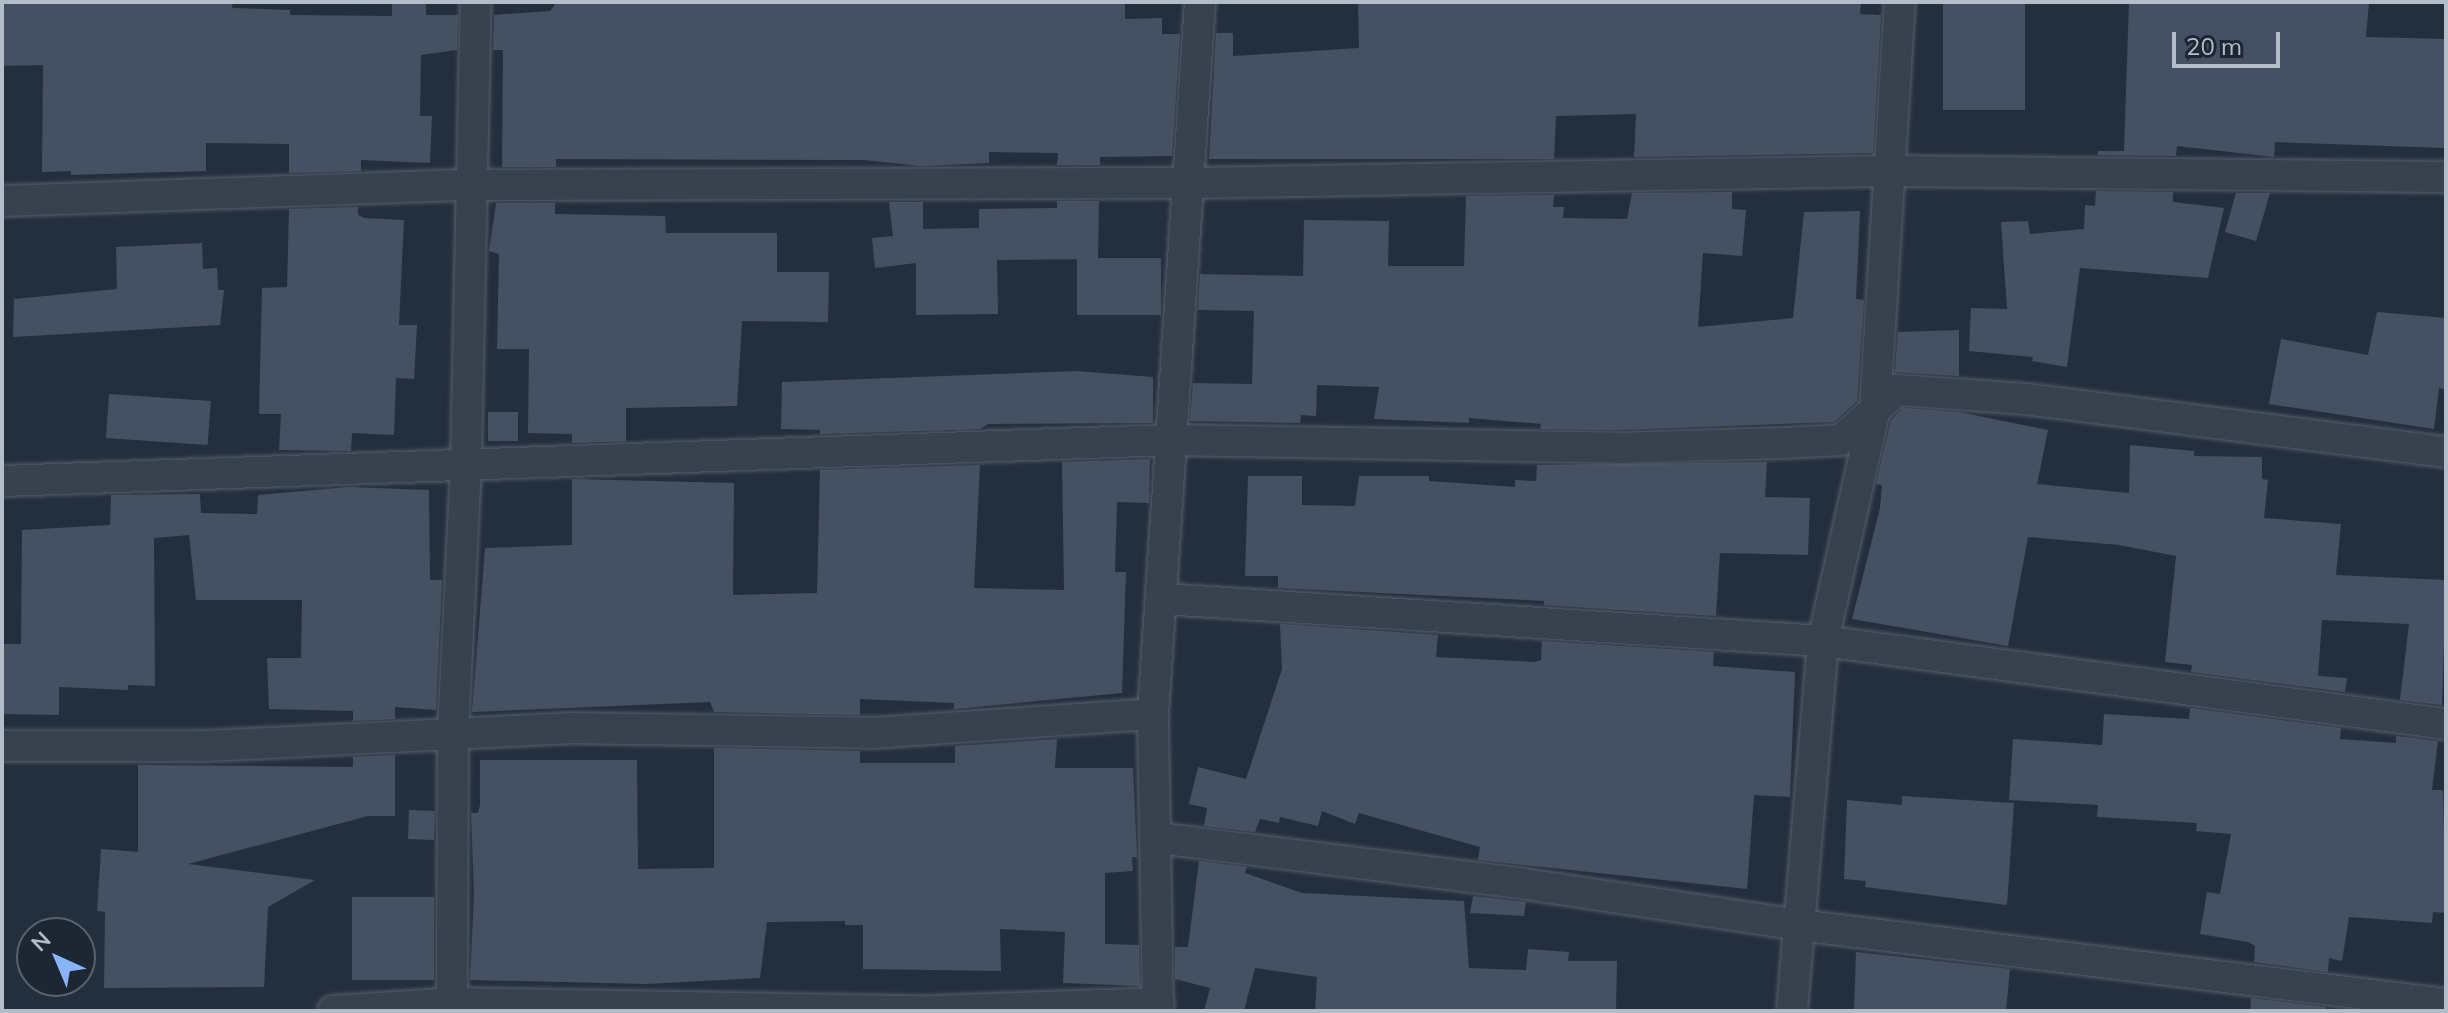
<!DOCTYPE html>
<style>
body{margin:0}
#map{position:relative;width:2448px;height:1013px;overflow:hidden;background:#242f3e;font-family:Mulish,sans-serif}
div>[style]{position:absolute}
.building>*{inset:0;background:#455162;transform-origin:0 0}
.roads{filter:drop-shadow(0 0 2px #565f6c) drop-shadow(0 0 2px #565f6c)}
.minor>*{height:30px;margin:-15px;padding:0 15px;transform-origin:15px;border-radius:15px;background:#38414e}
span{translate:-50% -50%;white-space:nowrap;text-align:center;line-height:1.15;-webkit-text-stroke:6px #1d2633;paint-order:stroke}
.frame{position:absolute;inset:0;border:4px solid #b4bcc9;pointer-events:none}
.north{position:absolute;left:16px;top:917px;width:80px;height:80px;box-sizing:border-box;background:#1d2633;border:2px solid #59626f;border-radius:50%;rotate:316deg;font-size:22px;font-weight:700;line-height:32px;text-align:center;color:#b4bcc9}
.north::after{content:'';display:block;margin:auto;width:28px;height:36px;background:#8ab4f8;clip-path:polygon(50% 0,100% 100%,50% 72%,0 100%)}
.scale{position:absolute;left:2172px;top:32px;width:108px;height:36px;box-sizing:border-box;border:4px solid #b4bcc9;border-top:0;padding-left:10px;font-size:24px;line-height:28px;white-space:nowrap;color:#b4bcc9;-webkit-text-stroke:6px #1d2633;paint-order:stroke}
</style>
<div id="map">
<div class="building">
<div style="clip-path:polygon(2px 2px,233px 2px,232px 8px,290px 10px,290px 15px,392px 16px,392px 2px,426px 2px,426px 15px,458px 15px,457px 50px,421px 55px,420px 116px,432px 116px,430px 163px,361px 160px,361px 171px,289px 173px,289px 144px,206px 143px,206px 171px,71px 175px,71px 171px,42px 172px,43px 65px,2px 66px)"></div>
<div style="clip-path:polygon(557px 2px,1125px 2px,1125px 19px,1162px 18px,1162px 34px,1180px 34px,1172px 156px,1100px 157px,1100px 165px,1057px 165px,1058px 153px,989px 152px,989px 163px,922px 166px,863px 160px,556px 159px,556px 167px,502px 167px,503px 50px,493px 50px,494px 15px,550px 11px)"></div>
<div style="clip-path:polygon(1358px 2px,1861px 2px,1860px 14px,1881px 15px,1873px 153px,1634px 157px,1636px 114px,1556px 116px,1554px 159px,1209px 159px,1216px 33px,1233px 33px,1233px 56px,1359px 48px)"></div>
<div style="left:1943px;top:2px;width:82px;height:108px"></div>
<div style="clip-path:polygon(2129px 2px,2369px 2px,2366px 37px,2446px 39px,2446px 148px,2275px 142px,2274px 157px,2177px 146px,2176px 156px,2098px 155px,2098px 151px,2124px 151px)"></div>
<div style="clip-path:polygon(2096px 191px,2173px 192px,2173px 202px,2224px 208px,2208px 278px,2080px 268px,2067px 367px,2032px 361px,2033px 357px,1969px 351px,1971px 308px,2007px 309px,2001px 222px,2028px 221px,2030px 234px,2084px 229px,2085px 205px,2095px 206px)"></div>
<div style="clip-path:polygon(1732px 192px,1732px 209px,1746px 210px,1742px 256px,1703px 253px,1698px 327px,1793px 318px,1804px 212px,1860px 211px,1856px 299px,1864px 300px,1857px 401px,1834px 422px,1619px 430px,1540px 429px,1541px 424px,1469px 418px,1469px 423px,1374px 419px,1379px 387px,1317px 385px,1316px 416px,1301px 415px,1300px 423px,1190px 421px,1193px 383px,1252px 384px,1254px 311px,1198px 310px,1200px 274px,1303px 276px,1304px 220px,1389px 221px,1388px 266px,1464px 266px,1466px 196px,1554px 195px,1553px 207px,1564px 207px,1563px 218px,1627px 219px,1632px 193px)"></div>
<div style="clip-path:polygon(2236px 193px,2270px 193px,2256px 241px,2225px 232px)"></div>
<div style="clip-path:polygon(1057px 201px,1099px 201px,1098px 259px,997px 260px,998px 314px,916px 315px,916px 263px,875px 268px,872px 238px,893px 236px,889px 202px,923px 202px,923px 229px,979px 228px,979px 209px,1057px 208px)"></div>
<div style="clip-path:polygon(496px 203px,555px 203px,555px 214px,665px 216px,666px 233px,777px 233px,777px 272px,829px 272px,828px 322px,742px 321px,737px 406px,626px 408px,626px 441px,572px 443px,572px 434px,528px 433px,529px 349px,497px 349px,499px 254px,489px 251px)"></div>
<div style="clip-path:polygon(358px 207px,358px 215px,365px 218px,404px 220px,399px 325px,417px 325px,414px 379px,396px 378px,394px 435px,352px 433px,351px 451px,279px 450px,281px 414px,259px 414px,262px 288px,287px 287px,289px 209px)"></div>
<div style="clip-path:polygon(202px 243px,203px 269px,217px 268px,218px 290px,224px 290px,220px 325px,13px 337px,14px 299px,117px 289px,116px 247px)"></div>
<div style="left:1161px;top:258px;width:57px;height:84px;rotate:90deg"></div>
<div style="clip-path:polygon(2377px 312px,2446px 318px,2446px 390px,2439px 388px,2434px 429px,2269px 404px,2281px 339px,2368px 355px)"></div>
<div style="clip-path:polygon(1959px 330px,1959px 376px,1895px 372px,1898px 332px)"></div>
<div style="clip-path:polygon(1076px 371px,1153px 377px,1153px 423px,988px 424px,980px 429px,820px 434px,820px 430px,781px 429px,782px 382px)"></div>
<div style="left:109px;top:394px;width:102px;height:44px;rotate:4deg"></div>
<div style="clip-path:polygon(1903px 408px,1959px 412px,2048px 430px,2037px 484px,2129px 493px,2130px 445px,2194px 451px,2194px 456px,2262px 457px,2262px 479px,2268px 480px,2264px 518px,2341px 524px,2336px 575px,2446px 580px,2442px 705px,2400px 700px,2409px 624px,2322px 620px,2318px 676px,2347px 678px,2345px 692px,2191px 672px,2192px 665px,2165px 662px,2176px 556px,2119px 545px,2028px 537px,2008px 646px,1852px 619px,1880px 508px,1882px 485px,1876px 484px,1891px 420px)"></div>
<div style="left:488px;top:412px;width:30px;height:29px"></div>
<div style="clip-path:polygon(1150px 459px,1149px 503px,1117px 502px,1115px 572px,1126px 572px,1122px 693px,954px 709px,954px 703px,860px 699px,860px 715px,714px 712px,710px 702px,472px 712px,485px 548px,572px 545px,572px 479px,734px 483px,733px 595px,817px 593px,820px 470px,980px 465px,974px 588px,1064px 590px,1062px 462px)"></div>
<div style="clip-path:polygon(1767px 462px,1765px 497px,1810px 498px,1808px 555px,1720px 553px,1716px 616px,1544px 605px,1544px 601px,1278px 588px,1278px 576px,1245px 576px,1248px 476px,1302px 476px,1302px 505px,1355px 506px,1359px 476px,1429px 476px,1429px 481px,1515px 487px,1515px 480px,1536px 481px,1537px 465px)"></div>
<div style="clip-path:polygon(349px 487px,429px 490px,430px 580px,442px 580px,436px 710px,395px 707px,395px 719px,353px 721px,353px 711px,269px 709px,267px 658px,301px 658px,302px 600px,196px 600px,189px 535px,154px 538px,155px 686px,128px 685px,128px 690px,59px 687px,59px 715px,2px 714px,2px 644px,21px 644px,22px 530px,110px 525px,111px 495px,200px 494px,201px 513px,257px 514px,258px 495px)"></div>
<div style="clip-path:polygon(1280px 624px,1438px 635px,1436px 657px,1535px 662px,1541px 660px,1542px 641px,1714px 652px,1713px 666px,1795px 672px,1790px 797px,1754px 795px,1747px 889px,1478px 860px,1480px 847px,1359px 813px,1355px 824px,1322px 811px,1318px 826px,1280px 817px,1279px 823px,1260px 819px,1255px 832px,1204px 826px,1207px 808px,1189px 804px,1198px 767px,1246px 779px,1282px 669px)"></div>
<div style="clip-path:polygon(2190px 708px,2341px 728px,2340px 739px,2396px 743px,2396px 736px,2438px 741px,2432px 790px,2443px 790px,2446px 913px,2433px 912px,2432px 923px,2349px 917px,2342px 961px,2329px 958px,2328px 972px,2254px 962px,2255px 946px,2248px 942px,2200px 934px,2207px 892px,2220px 894px,2231px 834px,2196px 831px,2197px 823px,2097px 817px,2098px 805px,2009px 800px,2013px 739px,2102px 745px,2104px 714px,2189px 719px)"></div>
<div style="clip-path:polygon(1057px 739px,1055px 768px,1133px 768px,1137px 857px,1132px 857px,1133px 871px,1105px 873px,1105px 944px,1139px 945px,1140px 986px,1063px 983px,1065px 932px,1000px 929px,1001px 971px,863px 969px,863px 925px,845px 925px,845px 921px,767px 922px,760px 978px,646px 984px,470px 980px,474px 894px,471px 813px,478px 813px,480px 805px,480px 760px,637px 760px,638px 869px,714px 868px,714px 748px,860px 751px,860px 763px,955px 763px,955px 746px)"></div>
<div style="clip-path:polygon(395px 755px,395px 816px,368px 816px,188px 864px,315px 880px,268px 907px,264px 987px,104px 988px,105px 912px,97px 911px,101px 849px,138px 852px,138px 765px,353px 767px,353px 757px)"></div>
<div style="clip-path:polygon(1902px 796px,2014px 803px,2007px 905px,1865px 887px,1866px 881px,1844px 879px,1847px 800px,1902px 805px)"></div>
<div style="left:409px;top:810px;width:26px;height:29px;rotate:2deg"></div>
<div style="clip-path:polygon(1199px 861px,1247px 867px,1245px 873px,1302px 893px,1464px 901px,1469px 968px,1526px 970px,1528px 949px,1569px 952px,1568px 961px,1617px 961px,1616px 1011px,1315px 1011px,1317px 977px,1255px 968px,1244px 1011px,1204px 1011px,1210px 988px,1175px 979px,1175px 947px,1188px 947px)"></div>
<div style="clip-path:polygon(1473px 896px,1526px 902px,1524px 916px,1470px 913px)"></div>
<div style="left:434px;top:897px;width:83px;height:82px;rotate:90deg"></div>
<div style="clip-path:polygon(1856px 952px,2010px 969px,2006px 1011px,1854px 1011px)"></div>
<div style="clip-path:polygon(2251px 998px,2326px 1007px,2325px 1011px,2250px 1011px)"></div>
</div>
<div class="roads">
<div class="minor">
<div style="left:2px;top:201px;width:467px;rotate:-2deg"></div>
<div style="left:469px;top:185px;width:722px;rotate:-0.16deg"></div>
<div style="left:1191px;top:183px;width:695px;rotate:-0.99deg"></div>
<div style="left:1886px;top:171px;width:560px;rotate:0.61deg"></div>
<div style="left:2px;top:481px;width:1171px;rotate:-2.01deg"></div>
<div style="left:1172px;top:440px;width:447px;rotate:1deg"></div>
<div style="left:1619px;top:448px;width:165px;rotate:-1.7deg"></div>
<div style="left:1784px;top:443px;width:57px;rotate:-3deg"></div>
<div style="left:1841px;top:440px;width:75px;rotate:-41.8deg"></div>
<div style="left:1897px;top:390px;width:129px;rotate:4deg"></div>
<div style="left:2026px;top:399px;width:423px;rotate:7.2deg"></div>
<div style="left:1163px;top:599px;width:661px;rotate:3.64deg"></div>
<div style="left:1823px;top:641px;width:629px;rotate:7.59deg"></div>
<div style="left:2px;top:746px;width:204px"></div>
<div style="left:206px;top:746px;width:363px;rotate:-2.8deg"></div>
<div style="left:569px;top:728px;width:304px;rotate:0.9deg"></div>
<div style="left:873px;top:733px;width:281px;rotate:-3.9deg"></div>
<div style="left:1158px;top:838px;width:370px;rotate:7.1deg"></div>
<div style="left:1525px;top:884px;width:276px;rotate:8.5deg"></div>
<div style="left:1798px;top:925px;width:653px;rotate:6.95deg"></div>
<div style="left:333px;top:1011px;width:119px;rotate:-3.8deg"></div>
<div style="left:452px;top:1003px;width:271px;rotate:-89.8deg"></div>
<div style="left:453px;top:732px;width:269px;rotate:-87.2deg"></div>
<div style="left:466px;top:463px;width:461px;rotate:-88.8deg"></div>
<div style="left:451px;top:1011px;width:8px;rotate:-83deg"></div>
<div style="left:452px;top:1003px;width:481px;rotate:1deg"></div>
<div style="left:933px;top:1011px;width:226px;rotate:-2deg"></div>
<div style="left:1158px;top:1011px;width:297px;rotate:-91deg"></div>
<div style="left:1153px;top:714px;width:714px;rotate:-86.22deg"></div>
<div style="left:1792px;top:1011px;width:371px;rotate:-85.2deg"></div>
<div style="left:1823px;top:641px;width:239px;rotate:-77.4deg"></div>
<div style="left:1875px;top:408px;width:407px;rotate:-86.5deg"></div>
</div>
</div>
<div class="frame"></div>
<div class="north">N</div>
<div class="scale">20 m</div>
</div>
